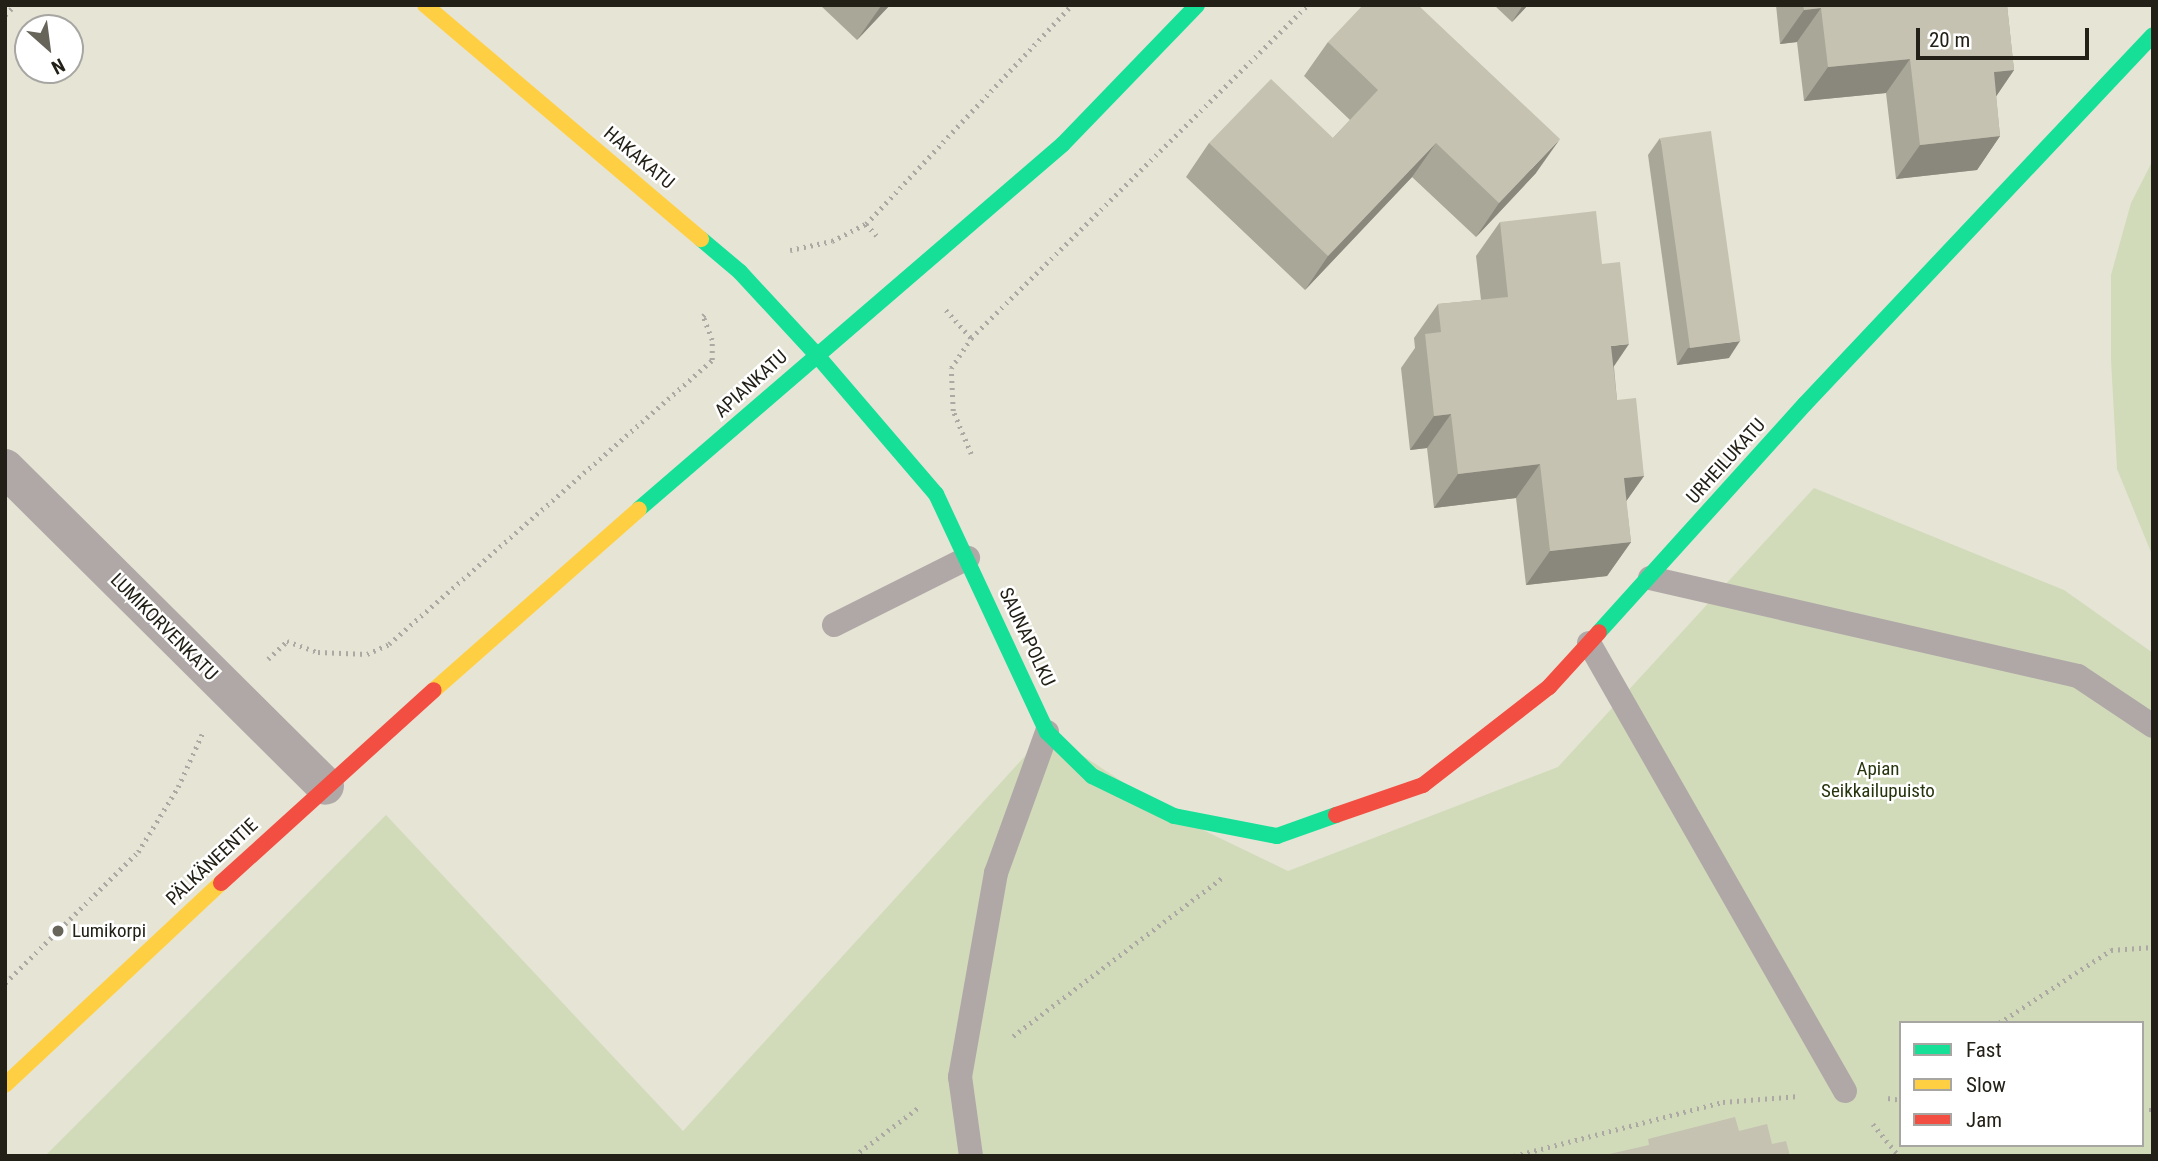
<!DOCTYPE html>
<meta charset="utf-8">
<style>
body{margin:0}
#map{position:relative;width:2158px;height:1161px;overflow:hidden;background:#e6e4d5;font-family:"Roboto Condensed",sans-serif}
div>[style]{position:absolute}
.green>*{inset:0;background:#d1dbba}
.path>*{height:4.5px;margin-top:-2.25px;transform-origin:0;background:repeating-linear-gradient(90deg,#aca8a3 0 2px,transparent 0 7px)}
.lane>*{height:24px;margin:-12px;padding:0 12px;transform-origin:12px;border-radius:12px;background:#b0a8a7}
.street>*{height:38px;margin:-19px;padding:0 19px;transform-origin:19px;border-radius:19px;background:#b0a8a7}
.fast>*{height:16px;margin:-8px;padding:0 8px;transform-origin:8px;border-radius:8px;background:#16e098}
.slow>*{height:16px;margin:-8px;padding:0 8px;transform-origin:8px;border-radius:8px;background:#ffcf43}
.jam>*{height:16px;margin:-8px;padding:0 8px;transform-origin:8px;border-radius:8px;background:#f24e42}
.wall>*{inset:0;background:#a9a798}
.shaded-wall>*{inset:0;background:#8a887c}
.building>*{inset:0;background:#c5c2b1;transform-origin:0 0}
.dots>*{width:19px;height:19px;translate:-50% -50%;box-sizing:border-box;border:4px solid #fff;border-radius:50%}
span{translate:-50% -50%;white-space:nowrap;text-align:center;line-height:1.15;-webkit-text-stroke:5px #fff;paint-order:stroke}
.street-label{font-size:19px;color:#232117}
.park-label{font-size:19px;color:#27350e}
.poi-label{font-size:19px;color:#232117}
.left{translate:0 -50%;text-align:left}
.frame{position:absolute;inset:0;border:7px solid #232117;pointer-events:none}
.legend{position:absolute;left:1899px;top:1021px;width:245px;height:126px;box-sizing:border-box;background:#fff;border:2px solid #a7a6a2;margin:0;padding:9px 12px;list-style:none;font-size:21px;color:#232117}
.legend li{display:flex;align-items:center;gap:14px;height:35px}
.legend b{width:35px;border:2px solid #a7a6a2}
.north{position:absolute;left:14px;top:14px;width:70px;height:70px;box-sizing:border-box;background:#fff;border:2px solid #a7a6a2;border-radius:50%;rotate:152deg;font-size:19px;font-weight:700;line-height:28px;text-align:center;color:#232117}
.north::after{content:'';display:block;margin:auto;width:24px;height:32px;background:#67655a;clip-path:polygon(50% 0,100% 100%,50% 72%,0 100%)}
.scale{position:absolute;left:1916px;top:28px;width:173px;height:32px;box-sizing:border-box;border:4px solid #232117;border-top:0;padding-left:9px;font-size:21px;line-height:24px;white-space:nowrap;color:#232117;-webkit-text-stroke:5px #fff;paint-order:stroke}
</style>
<div id="map">
<div class="green">
<div style="clip-path:polygon(2153px 160px,2153px 557px,2117px 469px,2111px 360px,2111px 275px,2131px 203px)"></div>
<div style="clip-path:polygon(evenodd,1814px 488px,2064px 590px,2153px 653px,2153px 1156px,45px 1156px,386px 815px,683px 1131px,1047px 732px,1174px 816px,1288px 871px,1558px 767px,1814px 488px,1901px 1023px,2142px 1023px,2142px 1145px,1901px 1145px,1901px 1023px)"></div>
</div>
<div class="path">
<div style="left:5px;top:15px;width:14px;rotate:-45deg"></div>
<div style="left:866px;top:224px;width:18px;rotate:47deg"></div>
<div style="left:790px;top:250px;width:43px;rotate:-12.1deg"></div>
<div style="left:832px;top:241px;width:38px;rotate:-27deg"></div>
<div style="left:866px;top:224px;width:301px;rotate:-46.8deg"></div>
<div style="left:946px;top:310px;width:38px;rotate:48deg"></div>
<div style="left:971px;top:454px;width:47px;rotate:-112.7deg"></div>
<div style="left:953px;top:411px;width:43px;rotate:-92.7deg"></div>
<div style="left:951px;top:368px;width:36px;rotate:-56deg"></div>
<div style="left:971px;top:338px;width:473px;rotate:-44.7deg"></div>
<div style="left:268px;top:659px;width:26px;rotate:-43deg"></div>
<div style="left:287px;top:641px;width:33px;rotate:20deg"></div>
<div style="left:318px;top:652px;width:49px;rotate:2.3deg"></div>
<div style="left:367px;top:654px;width:24px;rotate:-24deg"></div>
<div style="left:389px;top:644px;width:430px;rotate:-41.3deg"></div>
<div style="left:712px;top:360px;width:20px;rotate:-90deg"></div>
<div style="left:712px;top:340px;width:26px;rotate:-111deg"></div>
<div style="left:703px;top:316px;width:6px;rotate:-45deg"></div>
<div style="left:5px;top:983px;width:187px;rotate:-44.6deg"></div>
<div style="left:138px;top:852px;width:76px;rotate:-58.4deg"></div>
<div style="left:178px;top:787px;width:58px;rotate:-65.6deg"></div>
<div style="left:1999px;top:1023px;width:134px;rotate:-33.1deg"></div>
<div style="left:2111px;top:950px;width:42px;rotate:-4.1deg"></div>
<div style="left:1013px;top:1036px;width:263px;rotate:-37.1deg"></div>
<div style="left:1888px;top:1098px;width:13px;rotate:9deg"></div>
<div style="left:2142px;top:1110px;width:11px"></div>
<div style="left:1873px;top:1124px;width:41px;rotate:50.9deg"></div>
<div style="left:854px;top:1156px;width:81px;rotate:-37deg"></div>
<div style="left:1514px;top:1156px;width:216px;rotate:-14.5deg"></div>
<div style="left:1723px;top:1102px;width:76px;rotate:-4.5deg"></div>
</div>
<div class="lane">
<div style="left:1650px;top:578px;width:439px;rotate:12.9deg"></div>
<div style="left:2078px;top:676px;width:90px;rotate:33.7deg"></div>
<div style="left:834px;top:625px;width:150px;rotate:-26.6deg"></div>
<div style="left:1589px;top:643px;width:516px;rotate:60.26deg"></div>
<div style="left:971px;top:1156px;width:80px;rotate:-97.9deg"></div>
<div style="left:960px;top:1077px;width:207px;rotate:-80deg"></div>
<div style="left:996px;top:873px;width:150px;rotate:-70.1deg"></div>
</div>
<div class="street">
<div style="left:5px;top:468px;width:451px;rotate:44.8deg"></div>
</div>
<div class="fast">
<div style="left:701px;top:239px;width:51px;rotate:40.2deg"></div>
<div style="left:740px;top:272px;width:110px;rotate:47.2deg"></div>
<div style="left:815px;top:353px;width:186px;rotate:49.4deg"></div>
<div style="left:936px;top:494px;width:263px;rotate:65deg"></div>
<div style="left:1047px;top:732px;width:63px;rotate:44.4deg"></div>
<div style="left:1092px;top:776px;width:91px;rotate:26deg"></div>
<div style="left:1174px;top:816px;width:105px;rotate:11deg"></div>
<div style="left:1277px;top:836px;width:63px;rotate:-19.6deg"></div>
<div style="left:639px;top:509px;width:559px;rotate:-40.72deg"></div>
<div style="left:1063px;top:144px;width:193px;rotate:-46deg"></div>
<div style="left:1599px;top:632px;width:307px;rotate:-47.9deg"></div>
<div style="left:1805px;top:404px;width:507px;rotate:-46.68deg"></div>
</div>
<div class="slow">
<div style="left:425px;top:5px;width:362px;rotate:40.3deg"></div>
<div style="left:434px;top:690px;width:273px;rotate:-41.4deg"></div>
<div style="left:5px;top:1085px;width:296px;rotate:-43.1deg"></div>
</div>
<div class="jam">
<div style="left:1336px;top:815px;width:92px;rotate:-19deg"></div>
<div style="left:1423px;top:785px;width:160px;rotate:-37.9deg"></div>
<div style="left:1549px;top:687px;width:74px;rotate:-47.7deg"></div>
<div style="left:221px;top:883px;width:287px;rotate:-42.2deg"></div>
</div>
<div class="wall">
<div style="clip-path:polygon(820px 5px,890px 5px,857px 40px)"></div>
<div style="clip-path:polygon(1494px 5px,1528px 5px,1512px 22px)"></div>
<div style="clip-path:polygon(1776px 5px,2007px 5px,2014px 70px,1996px 96px,2000px 136px,1977px 170px,1896px 179px,1886px 93px,1804px 101px,1797px 42px,1780px 44px)"></div>
<div style="clip-path:polygon(1328px 42px,1536px 173px,1476px 237px,1412px 177px,1305px 290px,1186px 177px,1209px 143px,1333px 138px,1350px 120px,1304px 76px)"></div>
<div style="clip-path:polygon(1660px 138px,1729px 358px,1677px 365px,1648px 155px)"></div>
<div style="clip-path:polygon(1500px 222px,1614px 367px,1617px 400px,1644px 476px,1626px 501px,1631px 542px,1607px 576px,1526px 585px,1516px 498px,1434px 508px,1427px 448px,1410px 450px,1401px 368px,1415px 348px,1414px 338px,1438px 304px,1481px 300px,1476px 256px)"></div>
</div>
<div class="shaded-wall">
<div style="clip-path:polygon(882px 5px,890px 5px,857px 40px,881px 6px)"></div>
<div style="clip-path:polygon(1523px 5px,1528px 5px,1512px 22px)"></div>
<div style="clip-path:polygon(1821px 8px,1797px 42px,1780px 44px,1804px 10px)"></div>
<div style="clip-path:polygon(1910px 59px,1886px 93px,1804px 101px,1828px 67px)"></div>
<div style="clip-path:polygon(2014px 70px,1991px 104px,1994px 72px)"></div>
<div style="clip-path:polygon(2000px 136px,1977px 170px,1896px 179px,1920px 145px)"></div>
<div style="clip-path:polygon(1560px 139px,1536px 173px,1476px 237px,1499px 203px)"></div>
<div style="clip-path:polygon(1436px 143px,1412px 177px,1305px 290px,1328px 256px)"></div>
<div style="clip-path:polygon(1740px 341px,1729px 358px,1677px 365px,1688px 348px)"></div>
<div style="clip-path:polygon(1629px 344px,1606px 378px,1611px 346px)"></div>
<div style="clip-path:polygon(1451px 414px,1427px 448px,1410px 450px,1434px 416px)"></div>
<div style="clip-path:polygon(1540px 464px,1516px 498px,1434px 508px,1458px 474px)"></div>
<div style="clip-path:polygon(1644px 476px,1620px 510px,1624px 478px)"></div>
<div style="clip-path:polygon(1631px 542px,1607px 576px,1526px 585px,1550px 551px)"></div>
</div>
<div class="building">
<div style="clip-path:polygon(1363px 5px,1418px 5px,1560px 139px,1499px 203px,1436px 143px,1328px 256px,1209px 143px,1271px 79px,1333px 138px,1378px 90px,1328px 42px)"></div>
<div style="clip-path:polygon(1803px 5px,2007px 5px,2014px 70px,1994px 72px,2000px 136px,1920px 145px,1910px 59px,1828px 67px,1821px 8px,1804px 10px)"></div>
<div style="left:1711px;top:131px;width:212px;height:51px;rotate:82deg"></div>
<div style="clip-path:polygon(1596px 211px,1602px 264px,1620px 262px,1629px 344px,1611px 346px,1617px 400px,1636px 398px,1644px 476px,1624px 478px,1631px 542px,1550px 551px,1540px 464px,1458px 474px,1451px 414px,1434px 416px,1425px 334px,1441px 332px,1438px 304px,1508px 297px,1500px 222px)"></div>
<div style="clip-path:polygon(1735px 1117px,1739px 1131px,1767px 1124px,1772px 1144px,1786px 1141px,1790px 1156px,1605px 1156px,1605px 1155px,1649px 1145px,1648px 1139px)"></div>
</div>
<div class="dots">
<div style="left:58px;top:931px;background:#67655a"></div>
</div>
<div class="street-label">
<span style="left:639px;top:158px;rotate:40deg">HAKAKATU</span>
<span style="left:751px;top:384px;rotate:-42deg">APIANKATU</span>
<span style="left:1726px;top:461px;rotate:-48deg">URHEILUKATU</span>
<span style="left:164px;top:627px;rotate:45deg">LUMIKORVENKATU</span>
<span style="left:1027px;top:637px;rotate:65deg">SAUNAPOLKU</span>
<span style="left:212px;top:862px;rotate:-43deg">PÄLKÄNEENTIE</span>
</div>
<div class="park-label">
<span style="left:1878px;top:780px">Apian<br>Seikkailupuisto</span>
</div>
<div class="poi-label">
<span class="left" style="left:72px;top:931px">Lumikorpi</span>
</div>
<div class="frame"></div>
<ul class="legend">
<li><b style="height:9px;background:#16e098"></b>Fast</li>
<li><b style="height:9px;background:#ffcf43"></b>Slow</li>
<li><b style="height:9px;background:#f24e42"></b>Jam</li>
</ul>
<div class="north">N</div>
<div class="scale">20 m</div>
</div>
